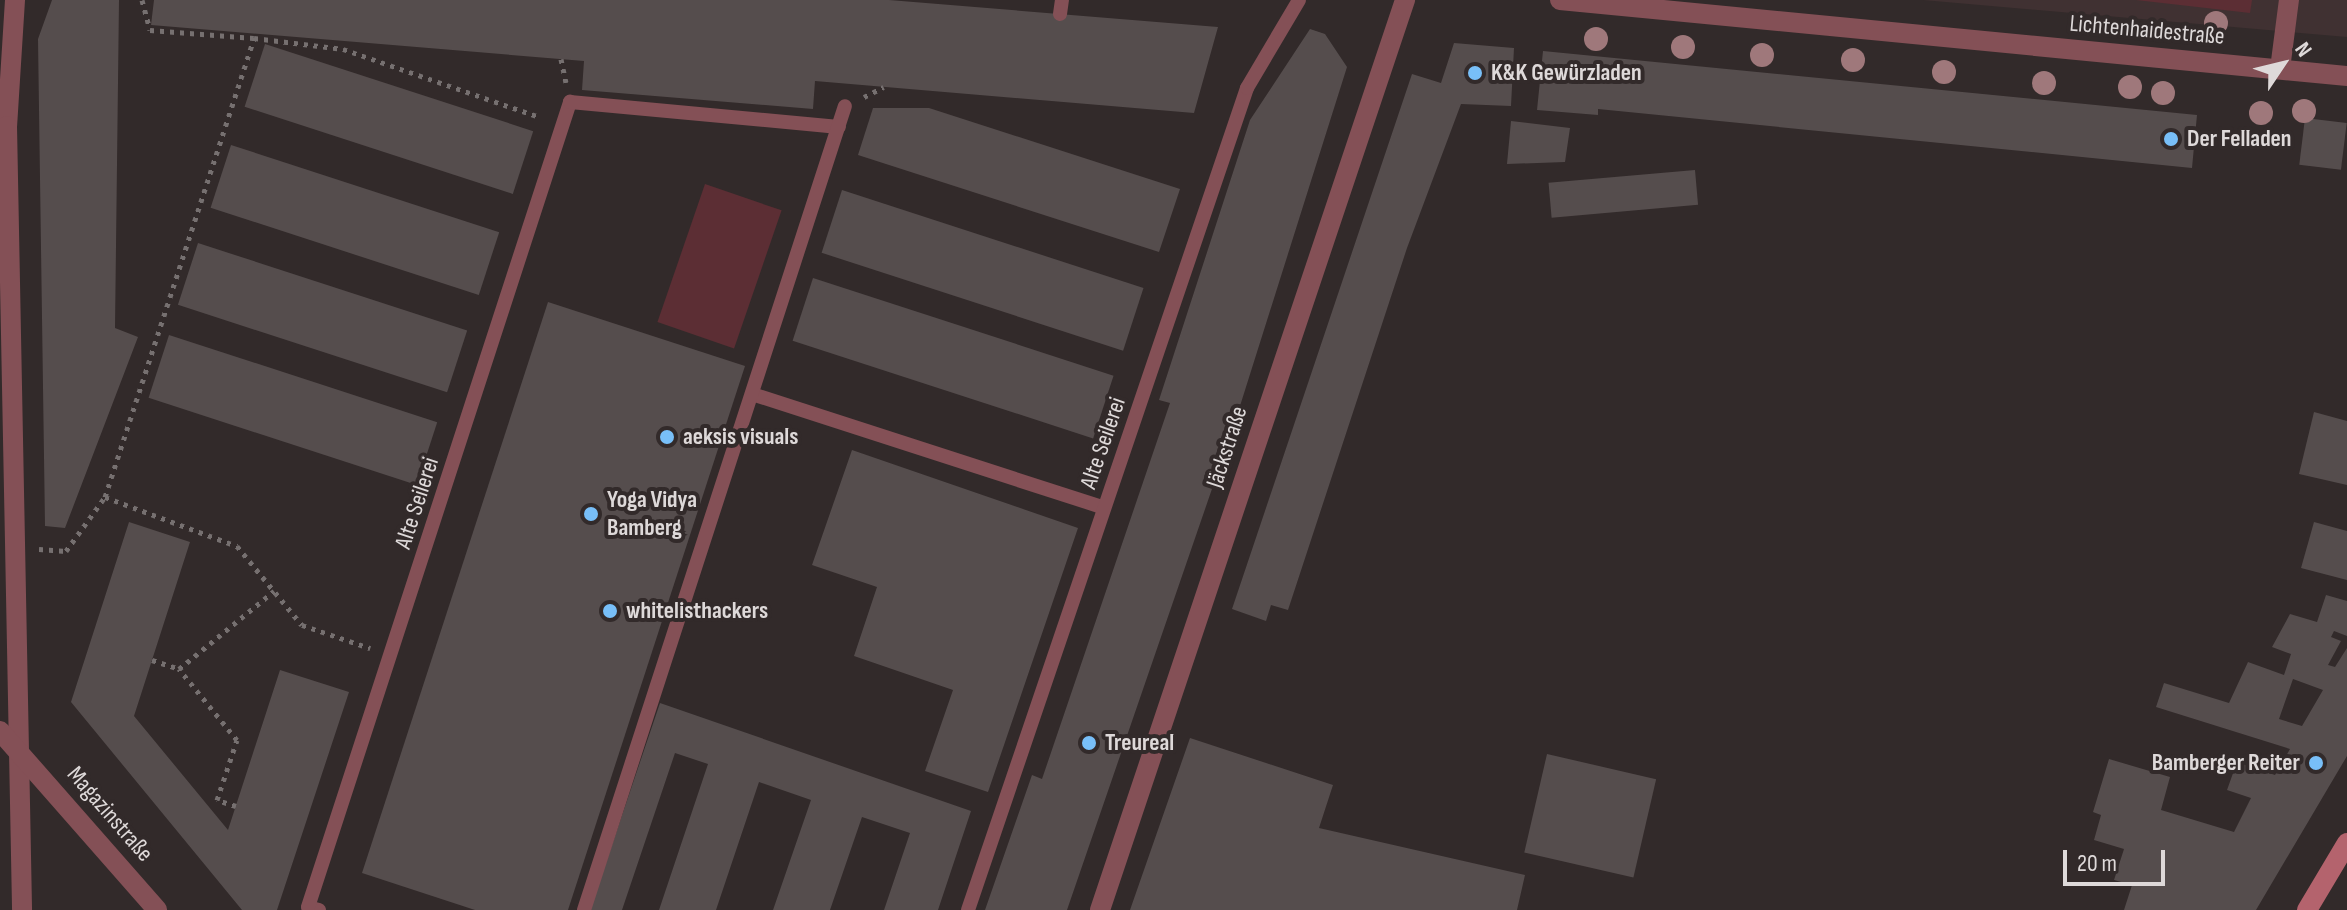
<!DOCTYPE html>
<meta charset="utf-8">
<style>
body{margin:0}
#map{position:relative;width:2347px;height:910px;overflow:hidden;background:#322a2a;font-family:"Sofia Sans Condensed",sans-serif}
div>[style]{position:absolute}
.built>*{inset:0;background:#403132}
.green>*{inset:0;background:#5c2e34;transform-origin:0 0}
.building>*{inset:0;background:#554d4d;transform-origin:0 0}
.path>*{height:5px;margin-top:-2.5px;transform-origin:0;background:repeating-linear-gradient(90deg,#767070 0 4px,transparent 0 10px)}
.service>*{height:14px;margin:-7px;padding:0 7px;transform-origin:7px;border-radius:7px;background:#845056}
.minor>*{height:20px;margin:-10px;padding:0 10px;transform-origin:10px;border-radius:10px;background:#845056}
.tertiary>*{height:20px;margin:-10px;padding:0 10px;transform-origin:10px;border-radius:10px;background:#845056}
.secondary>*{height:20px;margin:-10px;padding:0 10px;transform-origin:10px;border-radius:10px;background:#b4636d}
.trees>*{width:24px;height:24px;margin:-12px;border-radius:50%;background:#9f787b}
.dots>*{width:22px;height:22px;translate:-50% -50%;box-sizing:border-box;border:4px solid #322a2a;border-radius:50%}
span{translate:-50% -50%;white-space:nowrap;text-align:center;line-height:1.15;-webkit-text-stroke:8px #322a2a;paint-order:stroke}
.street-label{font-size:24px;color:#ded9d9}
.poi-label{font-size:24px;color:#ded9d9;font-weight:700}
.left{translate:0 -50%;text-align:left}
.right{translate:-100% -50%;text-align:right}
.north{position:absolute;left:2243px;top:24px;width:80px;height:80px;-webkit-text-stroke:6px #322a2a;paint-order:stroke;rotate:55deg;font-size:22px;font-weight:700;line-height:32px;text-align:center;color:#ded9d9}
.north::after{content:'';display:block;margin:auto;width:28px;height:36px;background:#ded9d9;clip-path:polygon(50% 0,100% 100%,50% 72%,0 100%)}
.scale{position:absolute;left:2063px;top:850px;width:102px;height:36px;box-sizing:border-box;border:4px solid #ded9d9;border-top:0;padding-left:10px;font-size:24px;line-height:28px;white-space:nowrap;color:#ded9d9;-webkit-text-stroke:6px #322a2a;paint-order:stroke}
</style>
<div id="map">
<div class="built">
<div style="clip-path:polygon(1923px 0,2347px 0,2347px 37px)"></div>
</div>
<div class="green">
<div style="clip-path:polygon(2136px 0,2252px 0,2250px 13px)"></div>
<div style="left:705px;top:184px;width:81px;height:146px;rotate:19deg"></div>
</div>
<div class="building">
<div style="clip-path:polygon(52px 0,119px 0,115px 328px,138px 337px,65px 528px,45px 526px,38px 39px)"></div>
<div style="clip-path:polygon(154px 0,889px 0,1218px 27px,1194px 113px,815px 81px,813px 109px,582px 90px,584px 61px,151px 25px)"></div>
<div style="clip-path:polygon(1310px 29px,1325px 34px,1347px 67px,1234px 425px,1067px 910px,985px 910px,1032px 775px,1042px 779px,1170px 403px,1159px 400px,1250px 120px)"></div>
<div style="clip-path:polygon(1454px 43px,1514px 48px,1511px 106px,1461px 104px,1407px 248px,1288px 610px,1271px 605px,1266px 621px,1232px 609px,1412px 74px,1441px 83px)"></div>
<div style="left:265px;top:44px;width:282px;height:66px;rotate:18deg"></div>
<div style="clip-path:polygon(1543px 51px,2197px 115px,2192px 168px,1598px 109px,1598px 115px,1537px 110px)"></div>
<div style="clip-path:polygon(873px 108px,929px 108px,1180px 189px,1159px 252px,858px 155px)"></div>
<div style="left:2305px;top:118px;width:42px;height:47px;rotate:7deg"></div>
<div style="clip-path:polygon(1511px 121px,1570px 128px,1565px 162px,1507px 164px)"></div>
<div style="left:231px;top:145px;width:282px;height:66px;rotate:18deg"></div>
<div style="left:1695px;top:170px;width:35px;height:147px;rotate:85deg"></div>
<div style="left:842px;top:190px;width:317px;height:66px;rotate:18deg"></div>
<div style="left:198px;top:243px;width:283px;height:65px;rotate:18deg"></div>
<div style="left:813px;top:278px;width:316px;height:66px;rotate:18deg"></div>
<div style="clip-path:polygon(548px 302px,745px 366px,568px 910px,475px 910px,362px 873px)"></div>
<div style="left:169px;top:335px;width:282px;height:66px;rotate:18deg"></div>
<div style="clip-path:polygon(2314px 412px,2347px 421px,2347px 485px,2299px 474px)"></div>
<div style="clip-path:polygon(852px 450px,1078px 528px,988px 792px,925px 771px,953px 690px,854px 656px,877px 587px,812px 565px)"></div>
<div style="clip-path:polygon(129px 522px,190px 542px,134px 716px,228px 830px,280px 670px,349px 692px,277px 910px,242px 910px,71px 702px)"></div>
<div style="clip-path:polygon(2314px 522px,2347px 531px,2347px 580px,2301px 568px)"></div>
<div style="clip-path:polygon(evenodd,2326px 595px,2347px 601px,2347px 636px,2334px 631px,2331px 637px,2341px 641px,2328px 665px,2335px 667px,2347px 648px,2347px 756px,2256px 910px,2124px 910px,2132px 885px,2114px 880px,2124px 849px,2094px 840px,2101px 815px,2093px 812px,2109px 759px,2170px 777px,2161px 810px,2234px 832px,2251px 798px,2227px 790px,2237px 762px,2275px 775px,2290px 749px,2156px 707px,2164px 683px,2229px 703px,2248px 662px,2284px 675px,2291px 654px,2272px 647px,2290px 614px,2317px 622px,2326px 595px,2293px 679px,2323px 690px,2302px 726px,2279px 719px,2293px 679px)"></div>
<div style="clip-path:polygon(660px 703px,971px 811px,938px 910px,884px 910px,910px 833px,862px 817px,830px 910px,773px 910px,811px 800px,759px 782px,716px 910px,659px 910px,708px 764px,675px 753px,622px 910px,590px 910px)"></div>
<div style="clip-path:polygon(1190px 738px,1333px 785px,1319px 828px,1525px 875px,1517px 910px,1130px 910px)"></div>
<div style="left:1547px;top:754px;width:112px;height:101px;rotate:13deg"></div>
</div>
<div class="path">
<div style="left:142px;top:0;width:31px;rotate:75deg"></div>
<div style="left:150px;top:30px;width:104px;rotate:4.4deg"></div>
<div style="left:561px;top:59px;width:24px;rotate:78deg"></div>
<div style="left:864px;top:97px;width:22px;rotate:-27deg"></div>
<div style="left:105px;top:497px;width:141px;rotate:20.4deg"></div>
<div style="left:237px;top:546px;width:102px;rotate:50.6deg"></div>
<div style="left:302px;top:625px;width:72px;rotate:18.7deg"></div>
<div style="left:39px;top:549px;width:27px;rotate:4deg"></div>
<div style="left:66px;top:551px;width:67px;rotate:-54.2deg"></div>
<div style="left:105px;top:497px;width:483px;rotate:-72deg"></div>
<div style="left:254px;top:38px;width:90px;rotate:7deg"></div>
<div style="left:343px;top:49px;width:207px;rotate:19.1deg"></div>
<div style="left:152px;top:660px;width:28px;rotate:18deg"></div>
<div style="left:236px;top:806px;width:20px;rotate:-162deg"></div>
<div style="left:217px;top:800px;width:63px;rotate:-71.6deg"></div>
<div style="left:237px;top:740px;width:92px;rotate:-129.2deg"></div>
<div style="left:179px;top:669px;width:123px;rotate:-39.4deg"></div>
</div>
<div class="service">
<div style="left:1060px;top:14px;width:14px;rotate:-82deg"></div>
<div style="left:752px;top:394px;width:370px;rotate:17.9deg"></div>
<div style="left:319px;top:910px;width:11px;rotate:-165deg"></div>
<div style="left:308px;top:907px;width:847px;rotate:-71.97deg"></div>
<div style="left:570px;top:102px;width:270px;rotate:5.3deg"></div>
<div style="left:584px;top:910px;width:845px;rotate:-72.02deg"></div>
<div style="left:968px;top:910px;width:868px;rotate:-71.25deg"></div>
<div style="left:1247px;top:88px;width:102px;rotate:-59.4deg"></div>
</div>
<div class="minor">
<div style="left:2280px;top:69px;width:70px;rotate:-82.6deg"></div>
<div style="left:1100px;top:910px;width:960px;rotate:-71.47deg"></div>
</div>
<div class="tertiary">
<div style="left:15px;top:0;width:126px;rotate:93.6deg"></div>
<div style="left:7px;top:126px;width:784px;rotate:88.9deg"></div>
<div style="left:1560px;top:0;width:791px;rotate:5.52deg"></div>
<div style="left:0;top:731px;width:238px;rotate:48.7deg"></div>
</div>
<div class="secondary">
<div style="left:2307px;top:910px;width:78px;rotate:-59.2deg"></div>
</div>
<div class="trees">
<div style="left:2216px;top:23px"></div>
<div style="left:1596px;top:39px"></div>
<div style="left:1683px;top:47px"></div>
<div style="left:1762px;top:55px"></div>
<div style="left:1853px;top:60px"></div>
<div style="left:1944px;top:72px"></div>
<div style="left:2044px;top:83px"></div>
<div style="left:2130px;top:87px"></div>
<div style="left:2163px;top:93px"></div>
<div style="left:2304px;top:111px"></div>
<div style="left:2261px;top:113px"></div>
</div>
<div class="dots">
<div style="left:1475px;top:73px;background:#78bff8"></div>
<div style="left:2171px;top:139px;background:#78bff8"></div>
<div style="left:667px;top:437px;background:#78bff8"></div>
<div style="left:591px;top:514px;background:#78bff8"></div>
<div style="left:610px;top:611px;background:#78bff8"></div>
<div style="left:1089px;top:743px;background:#78bff8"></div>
<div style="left:2316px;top:763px;background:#78bff8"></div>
</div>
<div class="street-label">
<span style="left:2147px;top:30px;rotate:5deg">Lichtenhaidestraße</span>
<span style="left:1103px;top:443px;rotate:-71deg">Alte Seilerei</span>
<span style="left:1227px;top:447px;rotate:-72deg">Jäckstraße</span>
<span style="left:417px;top:503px;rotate:-72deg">Alte Seilerei</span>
<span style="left:110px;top:814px;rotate:49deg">Magazinstraße</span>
</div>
<div class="poi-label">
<span class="left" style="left:1491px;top:73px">K&amp;K Gewürzladen</span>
<span class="left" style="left:2187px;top:139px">Der Felladen</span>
<span class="left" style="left:683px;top:437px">aeksis visuals</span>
<span class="left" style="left:607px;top:514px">Yoga Vidya<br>Bamberg</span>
<span class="left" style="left:626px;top:611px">whitelisthackers</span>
<span class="left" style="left:1105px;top:743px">Treureal</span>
<span class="right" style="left:2300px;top:763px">Bamberger Reiter</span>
</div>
<div class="north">N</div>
<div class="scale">20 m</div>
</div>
